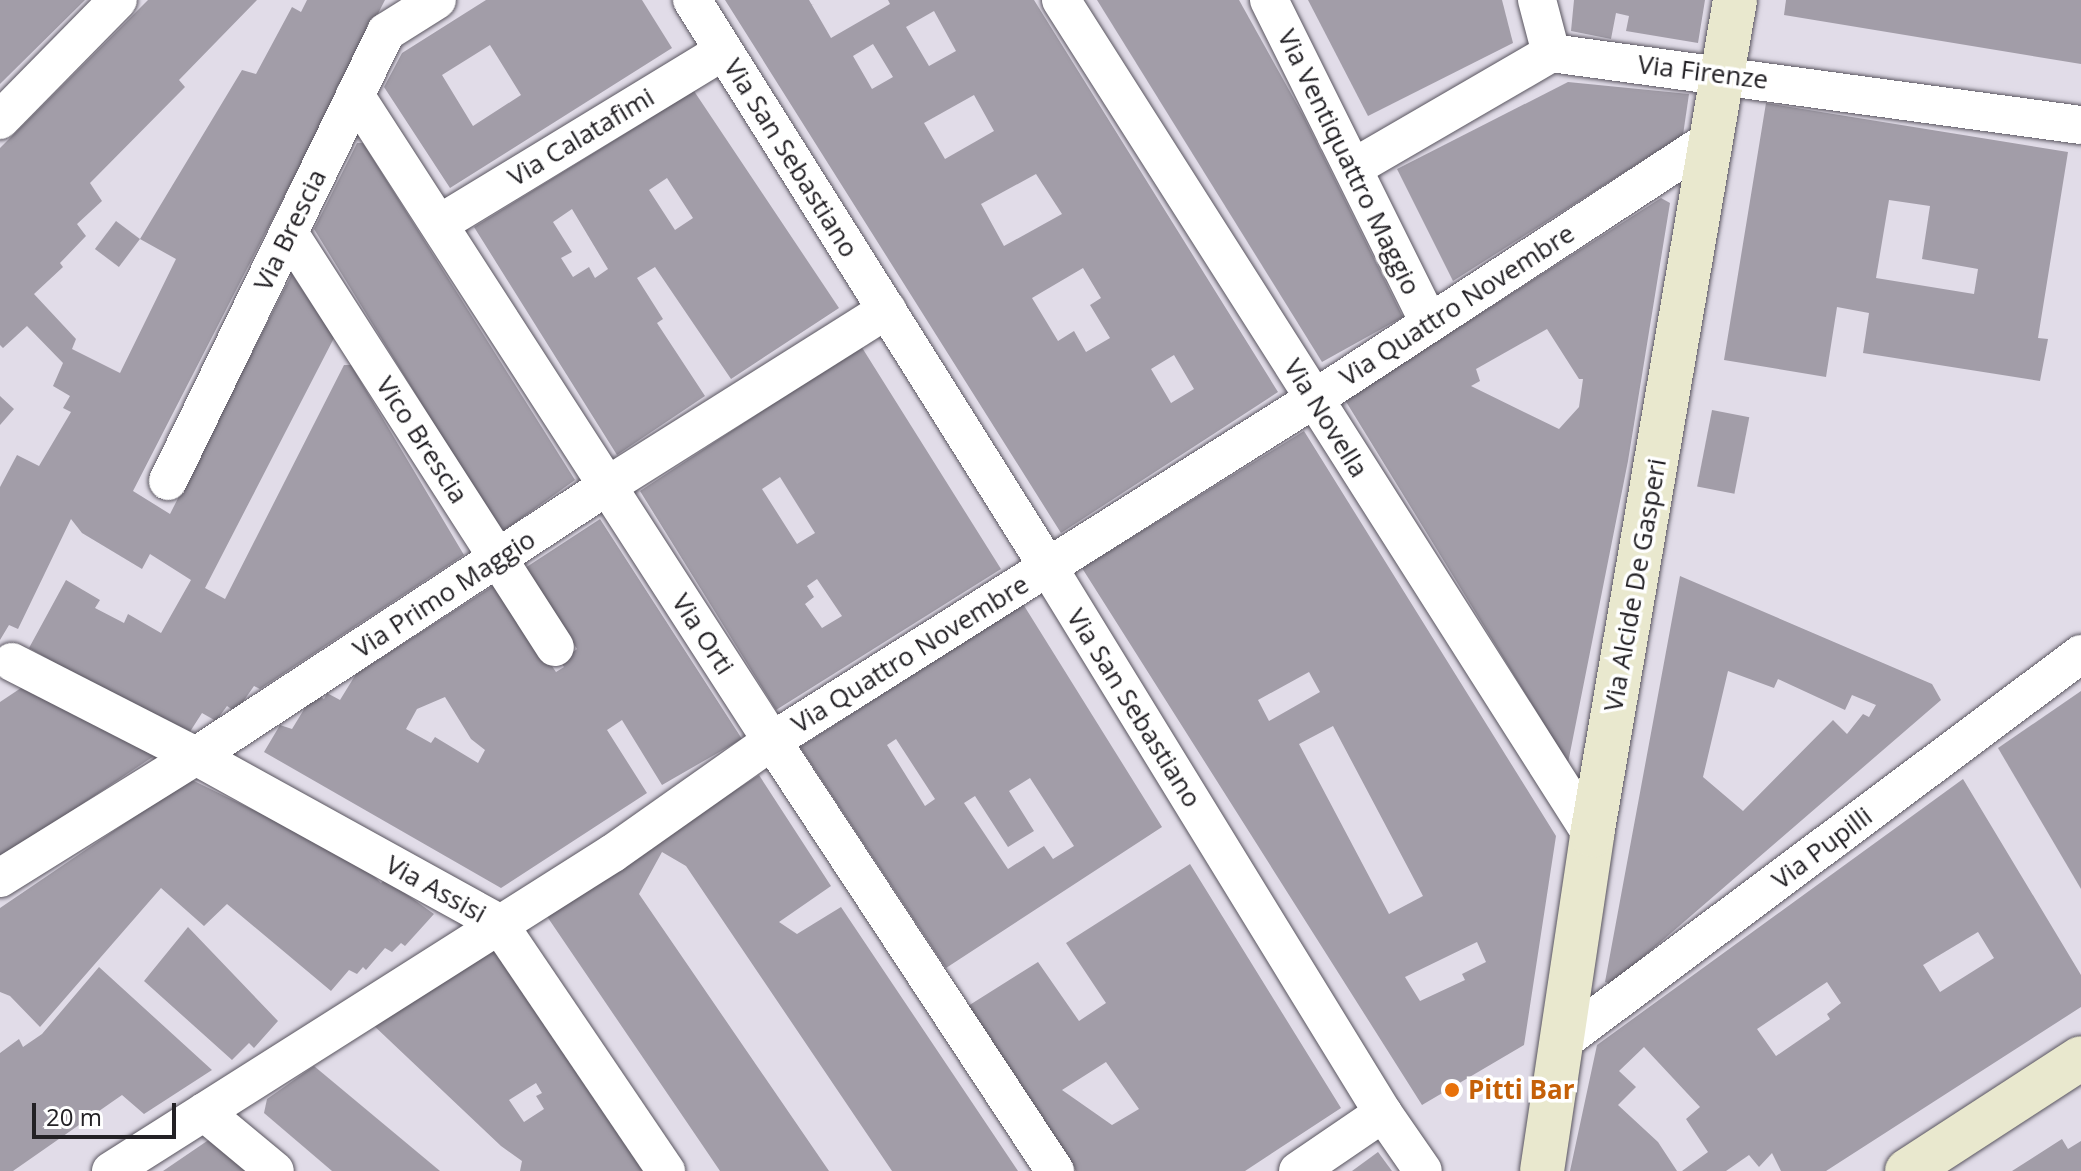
<!DOCTYPE html>
<style>
body{margin:0}
#map{position:relative;width:2081px;height:1171px;overflow:hidden;background:#e1dce8;font-family:"Open Sans",sans-serif}
div>[style]{position:absolute}
.building>*{inset:0;background:#a29da8;transform-origin:0 0}
.roads{filter:drop-shadow(0 0 2px #59555f) drop-shadow(0 0 2px #59555f)}
.street>*{height:38px;margin:-19px;padding:0 19px;transform-origin:19px;border-radius:19px;background:#fff}
.secondary>*{height:44px;margin:-22px;padding:0 22px;transform-origin:22px;border-radius:22px;background:#e9e8ce}
.dots>*{width:22px;height:22px;translate:-50% -50%;box-sizing:border-box;border:4px solid #fff;border-radius:50%}
span{translate:-50% -50%;white-space:nowrap;text-align:center;line-height:1.15;-webkit-text-stroke:7px #fff;paint-order:stroke}
.street-label{font-size:26px;color:#232125}
.food-label{font-size:26px;color:#c56008;font-weight:700}
.left{translate:0 -50%;text-align:left}
.scale{position:absolute;left:32px;top:1103px;width:144px;height:36px;box-sizing:border-box;border:4px solid #232125;border-top:0;padding-left:10px;font-size:24px;line-height:28px;white-space:nowrap;color:#232125;-webkit-text-stroke:6px #fff;paint-order:stroke}
</style>
<div id="map">
<div class="building">
<div style="clip-path:polygon(0 0,85px 0,0 84px)"></div>
<div style="clip-path:polygon(148px 0,257px 0,179px 80px,185px 87px,90px 183px,102px 201px,77px 224px,86px 236px,60px 263px,63px 267px,34px 294px,76px 339px,72px 349px,120px 373px,176px 259px,140px 239px,242px 70px,256px 74px,292px 7px,301px 12px,307px 0,385px 0,133px 491px,170px 514px,292px 274px,334px 338px,205px 588px,225px 599px,344px 365px,351px 365px,464px 555px,260px 689px,254px 686px,236px 712px,227px 706px,216px 721px,202px 713px,186px 738px,29px 648px,66px 580px,100px 600px,95px 608px,124px 623px,128px 614px,161px 633px,191px 580px,150px 554px,142px 569px,82px 533px,71px 519px,18px 629px,9px 625px,0 640px,0 487px,17px 455px,39px 466px,71px 412px,63px 408px,70px 396px,53px 386px,63px 363px,27px 326px,3px 348px,0 345px,0 148px)"></div>
<div style="clip-path:polygon(evenodd,486px 0,642px 0,672px 48px,450px 188px,384px 87px,402px 53px,486px 0,490px 45px,521px 95px,473px 126px,442px 75px,490px 45px)"></div>
<div style="clip-path:polygon(evenodd,725px 0,809px 0,831px 38px,890px 4px,888px 0,1034px 0,1278px 392px,1061px 533px,725px 0,934px 11px,956px 51px,929px 66px,906px 27px,934px 11px,725px 0,873px 44px,893px 77px,872px 89px,853px 56px,873px 44px,725px 0,974px 95px,994px 131px,945px 159px,924px 123px,974px 95px,725px 0,1036px 174px,1062px 214px,1004px 246px,981px 204px,1036px 174px,725px 0,1083px 268px,1101px 298px,1090px 305px,1110px 338px,1086px 352px,1074px 331px,1058px 341px,1032px 298px,1083px 268px,725px 0,1174px 355px,1194px 389px,1171px 403px,1151px 369px,1174px 355px)"></div>
<div style="clip-path:polygon(1097px 0,1239px 0,1303px 115px,1403px 317px,1322px 362px)"></div>
<div style="clip-path:polygon(1308px 0,1502px 0,1513px 43px,1368px 116px)"></div>
<div style="clip-path:polygon(1574px 0,1705px 0,1698px 43px,1626px 31px,1629px 16px,1616px 13px,1611px 39px,1571px 31px)"></div>
<div style="clip-path:polygon(1786px 0,2081px 0,2081px 64px,1784px 15px)"></div>
<div style="clip-path:polygon(1568px 82px,1689px 94px,1683px 135px,1453px 281px,1397px 169px)"></div>
<div style="clip-path:polygon(evenodd,694px 91px,839px 308px,731px 379px,655px 267px,637px 278px,663px 319px,657px 323px,705px 396px,617px 455px,474px 227px,694px 91px,667px 178px,693px 218px,675px 230px,649px 190px,667px 178px,694px 91px,572px 209px,608px 269px,595px 278px,589px 267px,573px 277px,561px 258px,572px 252px,553px 222px,572px 209px)"></div>
<div style="clip-path:polygon(evenodd,1766px 103px,2068px 152px,2038px 338px,2048px 339px,2040px 381px,1863px 353px,1869px 313px,1837px 307px,1826px 377px,1724px 360px,1766px 103px,1889px 200px,1930px 206px,1922px 259px,1978px 269px,1974px 294px,1876px 278px,1889px 200px)"></div>
<div style="clip-path:polygon(357px 143px,363px 143px,575px 480px,501px 533px,314px 229px)"></div>
<div style="clip-path:polygon(evenodd,1661px 198px,1670px 203px,1628px 461px,1568px 763px,1345px 400px,1661px 198px,1547px 329px,1579px 379px,1583px 379px,1579px 407px,1559px 429px,1471px 386px,1480px 381px,1476px 369px,1547px 329px)"></div>
<div style="left:116px;top:221px;width:30px;height:35px;rotate:37deg"></div>
<div style="clip-path:polygon(evenodd,861px 346px,1001px 569px,776px 710px,640px 491px,861px 346px,780px 477px,815px 533px,797px 544px,762px 489px,780px 477px,861px 346px,817px 579px,842px 616px,822px 628px,805px 604px,814px 597px,807px 586px,817px 579px)"></div>
<div style="clip-path:polygon(0 396px,14px 409px,0 425px)"></div>
<div style="left:1712px;top:410px;width:38px;height:78px;rotate:11deg"></div>
<div style="clip-path:polygon(evenodd,1304px 431px,1556px 836px,1524px 1045px,1422px 1105px,1082px 568px,1304px 431px,1309px 672px,1320px 692px,1269px 721px,1258px 700px,1309px 672px,1304px 431px,1333px 726px,1423px 896px,1389px 914px,1299px 744px,1333px 726px,1304px 431px,1477px 942px,1486px 962px,1462px 974px,1465px 980px,1420px 1001px,1405px 977px,1477px 942px)"></div>
<div style="clip-path:polygon(evenodd,600px 519px,742px 739px,662px 785px,622px 720px,607px 730px,647px 793px,501px 888px,264px 752px,280px 725px,292px 729px,314px 693px,324px 699px,327px 693px,340px 700px,356px 674px,496px 584px,556px 672px,564px 667px,560px 661px,577px 649px,525px 568px,600px 519px,445px 697px,471px 739px,485px 750px,478px 763px,435px 737px,431px 743px,406px 729px,417px 709px,445px 697px)"></div>
<div style="clip-path:polygon(evenodd,1680px 576px,1932px 684px,1941px 700px,1612px 984px,1605px 982px,1680px 576px,1728px 671px,1774px 688px,1778px 679px,1845px 710px,1852px 695px,1876px 705px,1869px 717px,1863px 714px,1847px 734px,1833px 720px,1743px 811px,1703px 777px,1728px 671px)"></div>
<div style="clip-path:polygon(evenodd,1023px 604px,1162px 827px,946px 968px,800px 747px,1023px 604px,896px 739px,935px 799px,925px 806px,887px 745px,896px 739px,1023px 604px,1030px 778px,1074px 846px,1053px 859px,1044px 846px,1008px 869px,964px 803px,975px 796px,1008px 847px,1034px 831px,1009px 791px,1030px 778px)"></div>
<div style="clip-path:polygon(27px 684px,154px 756px,0 859px,0 702px)"></div>
<div style="clip-path:polygon(2081px 691px,2081px 889px,1998px 748px)"></div>
<div style="clip-path:polygon(759px 775px,831px 886px,779px 922px,797px 934px,841px 907px,1018px 1171px,892px 1171px,686px 866px,662px 852px,639px 894px,829px 1171px,720px 1171px,544px 912px)"></div>
<div style="clip-path:polygon(190px 779px,360px 862px,381px 883px,385px 879px,434px 914px,405px 946px,401px 943px,392px 952px,385px 948px,366px 970px,363px 967px,357px 974px,349px 970px,331px 991px,227px 904px,204px 926px,161px 888px,40px 1027px,10px 996px,0 992px,0 908px)"></div>
<div style="clip-path:polygon(evenodd,1963px 779px,2081px 975px,2081px 1007px,1826px 1171px,1781px 1171px,1772px 1153px,1759px 1167px,1749px 1155px,1726px 1171px,1682px 1171px,1708px 1152px,1686px 1119px,1700px 1107px,1644px 1047px,1619px 1071px,1636px 1087px,1618px 1105px,1658px 1142px,1677px 1171px,1570px 1171px,1597px 1045px,1963px 779px,1978px 932px,1994px 958px,1940px 992px,1923px 965px,1978px 932px,1963px 779px,1827px 982px,1841px 1003px,1827px 1014px,1830px 1019px,1776px 1056px,1757px 1029px,1827px 982px)"></div>
<div style="clip-path:polygon(evenodd,1190px 864px,1341px 1108px,1245px 1171px,1076px 1171px,968px 1006px,1038px 962px,1079px 1021px,1106px 1003px,1066px 943px,1190px 864px,1106px 1062px,1139px 1109px,1112px 1125px,1062px 1090px,1106px 1062px)"></div>
<div style="clip-path:polygon(188px 927px,278px 1021px,254px 1048px,249px 1043px,232px 1060px,144px 981px)"></div>
<div style="clip-path:polygon(evenodd,494px 942px,654px 1171px,520px 1171px,522px 1161px,501px 1146px,370px 1022px,494px 942px,536px 1083px,542px 1093px,536px 1096px,544px 1109px,524px 1122px,509px 1100px,536px 1083px)"></div>
<div style="clip-path:polygon(99px 967px,212px 1070px,144px 1114px,122px 1095px,13px 1171px,0 1171px,0 1053px,19px 1039px,23px 1047px,42px 1034px)"></div>
<div style="clip-path:polygon(314px 1066px,440px 1171px,332px 1171px,264px 1113px,267px 1099px)"></div>
<div style="clip-path:polygon(210px 1139px,246px 1171px,163px 1171px)"></div>
<div style="clip-path:polygon(2062px 1139px,2068px 1149px,2081px 1141px,2081px 1171px,2012px 1171px)"></div>
<div style="clip-path:polygon(1378px 1152px,1392px 1171px,1352px 1171px)"></div>
</div>
<div class="roads">
<div class="street">
<div style="left:692px;top:0;width:669px;rotate:57.88deg"></div>
<div style="left:1048px;top:567px;width:641px;rotate:58.47deg"></div>
<div style="left:1383px;top:1113px;width:70px;rotate:55.4deg"></div>
<div style="left:1061px;top:0;width:990px;rotate:57.55deg"></div>
<div style="left:1269px;top:0;width:360px;rotate:63.6deg"></div>
<div style="left:1537px;top:0;width:55px;rotate:75.2deg"></div>
<div style="left:355px;top:95px;width:769px;rotate:57.16deg"></div>
<div style="left:772px;top:741px;width:515px;rotate:56.65deg"></div>
<div style="left:0;top:120px;width:168px;rotate:-45.5deg"></div>
<div style="left:1353px;top:168px;width:229px;rotate:-30.1deg"></div>
<div style="left:1551px;top:53px;width:535px;rotate:7.74deg"></div>
<div style="left:439px;top:224px;width:333px;rotate:-31.3deg"></div>
<div style="left:289px;top:233px;width:492px;rotate:57.3deg"></div>
<div style="left:168px;top:481px;width:499px;rotate:-64.1deg"></div>
<div style="left:386px;top:32px;width:60px;rotate:-32.1deg"></div>
<div style="left:12px;top:662px;width:207px;rotate:27.1deg"></div>
<div style="left:196px;top:756px;width:345px;rotate:28.9deg"></div>
<div style="left:498px;top:923px;width:300px;rotate:55.9deg"></div>
<div style="left:0;top:878px;width:231px;rotate:-31.9deg"></div>
<div style="left:196px;top:756px;width:492px;rotate:-33.3deg"></div>
<div style="left:607px;top:486px;width:331px;rotate:-32.2deg"></div>
<div style="left:1562px;top:1042px;width:648px;rotate:-36.78deg"></div>
<div style="left:204px;top:1112px;width:92px;rotate:39.7deg"></div>
<div style="left:111px;top:1171px;width:594px;rotate:-32.35deg"></div>
<div style="left:613px;top:853px;width:194px;rotate:-35.2deg"></div>
<div style="left:772px;top:741px;width:641px;rotate:-32.25deg"></div>
<div style="left:1314px;top:399px;width:475px;rotate:-33.2deg"></div>
<div style="left:1298px;top:1171px;width:103px;rotate:-34.3deg"></div>
</div>
<div class="secondary">
<div style="left:1542px;top:1171px;width:340px;rotate:-81.5deg"></div>
<div style="left:1592px;top:835px;width:847px;rotate:-80.28deg"></div>
<div style="left:1907px;top:1171px;width:207px;rotate:-33deg"></div>
</div>
</div>
<div class="dots">
<div style="left:1452px;top:1090px;background:#e8710a"></div>
</div>
<div class="street-label">
<span style="left:1703px;top:72px;rotate:7deg">Via Firenze</span>
<span style="left:581px;top:137px;rotate:-31deg">Via Calatafimi</span>
<span style="left:791px;top:158px;rotate:58deg">Via San Sebastiano</span>
<span style="left:1349px;top:162px;rotate:64deg">Via Ventiquattro Maggio</span>
<span style="left:290px;top:230px;rotate:-64deg">Via Brescia</span>
<span style="left:1457px;top:305px;rotate:-33deg">Via Quattro Novembre</span>
<span style="left:1326px;top:418px;rotate:58deg">Via Novella</span>
<span style="left:422px;top:440px;rotate:57deg">Vico Brescia</span>
<span style="left:1635px;top:585px;rotate:-80deg">Via Alcide De Gasperi</span>
<span style="left:444px;top:594px;rotate:-33deg">Via Primo Maggio</span>
<span style="left:703px;top:634px;rotate:57deg">Via Orti</span>
<span style="left:910px;top:654px;rotate:-32deg">Via Quattro Novembre</span>
<span style="left:1134px;top:708px;rotate:58deg">Via San Sebastiano</span>
<span style="left:1822px;top:848px;rotate:-37deg">Via Pupilli</span>
<span style="left:436px;top:889px;rotate:29deg">Via Assisi</span>
</div>
<div class="food-label">
<span class="left" style="left:1468px;top:1090px">Pitti Bar</span>
</div>
<div class="scale">20 m</div>
</div>
